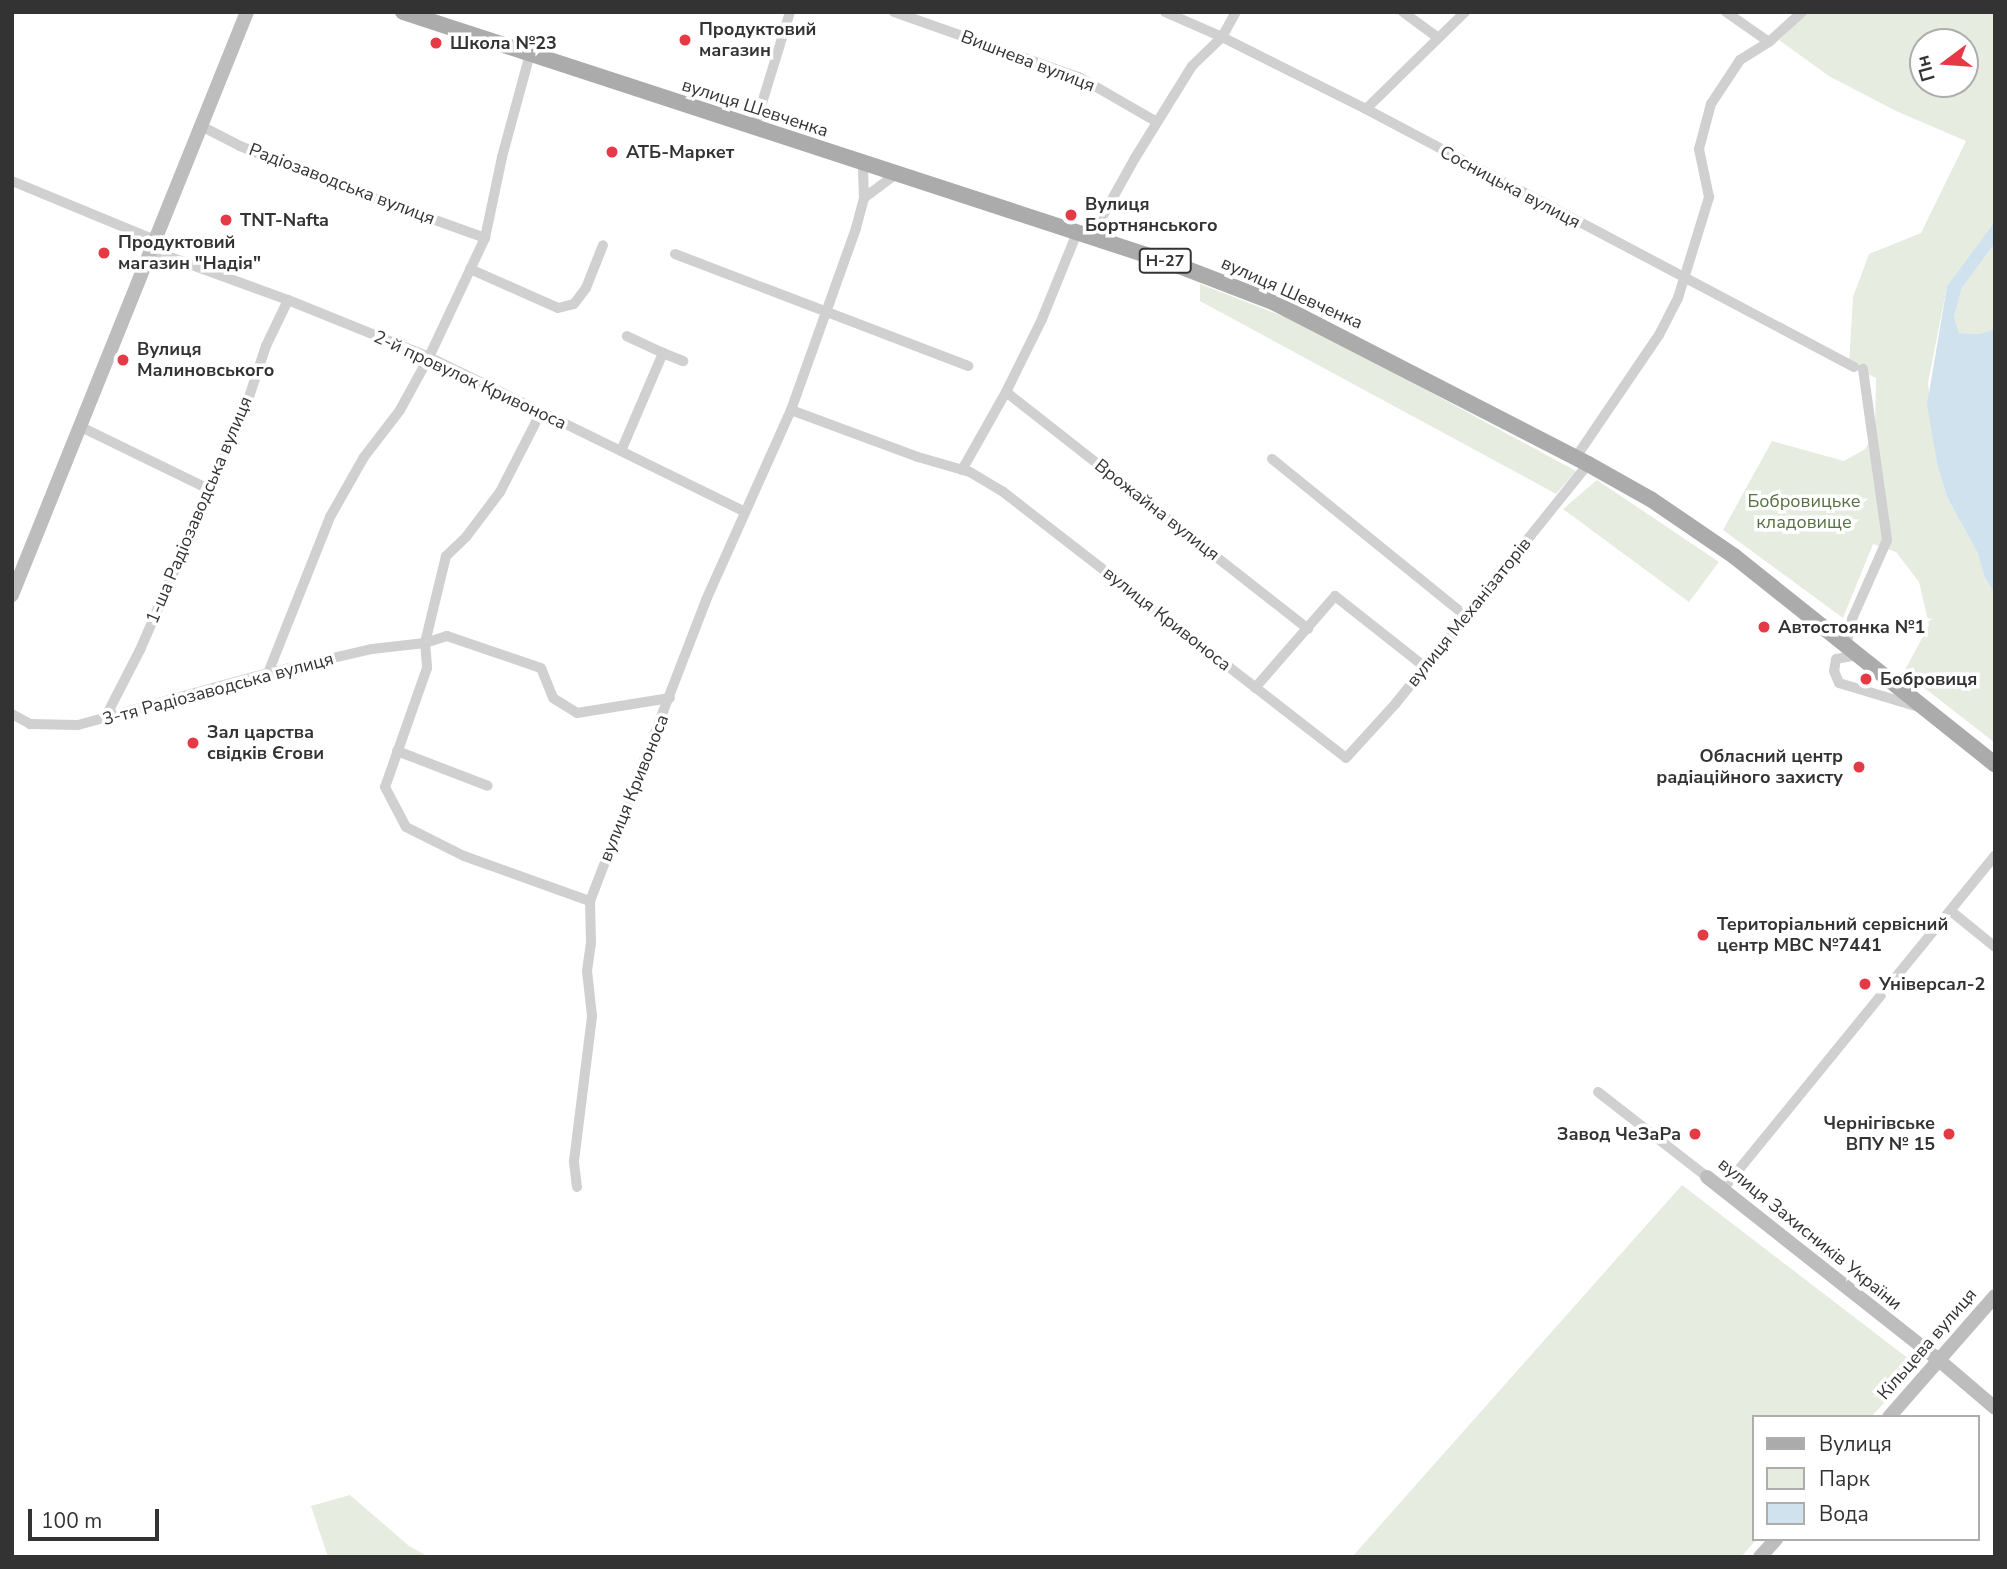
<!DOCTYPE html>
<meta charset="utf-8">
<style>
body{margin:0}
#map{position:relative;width:2007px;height:1569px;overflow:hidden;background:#fff;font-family:"Nunito Sans",sans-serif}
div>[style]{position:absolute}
.green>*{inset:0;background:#e6ecdf}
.water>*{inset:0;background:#cfe2ee}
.street>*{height:10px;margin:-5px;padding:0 5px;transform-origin:5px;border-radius:5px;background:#d0d0d0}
.secondary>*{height:14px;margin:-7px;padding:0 7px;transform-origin:7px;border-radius:7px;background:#bdbdbd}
.primary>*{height:16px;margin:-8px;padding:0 8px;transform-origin:8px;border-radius:8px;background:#ababab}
.dots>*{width:19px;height:19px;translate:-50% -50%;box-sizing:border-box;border:4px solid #fff;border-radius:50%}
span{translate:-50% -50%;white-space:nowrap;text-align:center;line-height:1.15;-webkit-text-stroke:7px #fff;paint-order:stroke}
.shield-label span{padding:2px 5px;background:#fff;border:2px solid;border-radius:5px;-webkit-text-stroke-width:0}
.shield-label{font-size:16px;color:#333;font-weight:700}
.poi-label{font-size:18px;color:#333;font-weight:700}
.left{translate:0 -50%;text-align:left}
.right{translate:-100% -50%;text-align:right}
.street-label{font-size:18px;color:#333}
.park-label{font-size:18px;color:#56703f}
.frame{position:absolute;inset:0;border:14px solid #333;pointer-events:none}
.legend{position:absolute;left:1752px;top:1415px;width:228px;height:126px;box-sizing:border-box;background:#fff;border:2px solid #adadad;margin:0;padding:9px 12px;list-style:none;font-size:21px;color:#333}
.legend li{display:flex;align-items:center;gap:14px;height:35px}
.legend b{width:35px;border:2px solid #adadad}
.north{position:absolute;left:1909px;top:28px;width:70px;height:70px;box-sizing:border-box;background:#fff;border:2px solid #adadad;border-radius:50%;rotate:254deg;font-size:19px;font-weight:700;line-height:28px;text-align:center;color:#333}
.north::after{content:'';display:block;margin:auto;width:24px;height:32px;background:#e63946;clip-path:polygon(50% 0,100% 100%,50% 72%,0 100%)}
.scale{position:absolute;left:28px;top:1509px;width:131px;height:32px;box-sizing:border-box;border:4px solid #333;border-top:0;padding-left:9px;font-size:21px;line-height:24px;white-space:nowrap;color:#333;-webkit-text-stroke:5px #fff;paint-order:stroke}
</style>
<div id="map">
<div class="green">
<div style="clip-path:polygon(evenodd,1808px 12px,1995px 14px,1995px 221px,1947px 286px,1928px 383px,1938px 468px,1947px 497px,1978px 554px,1984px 576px,1995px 594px,1995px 743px,1904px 672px,1929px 625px,1919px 582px,1896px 552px,1873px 544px,1843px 618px,1723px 530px,1772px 441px,1844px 461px,1865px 449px,1875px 433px,1876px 378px,1849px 365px,1853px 297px,1869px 254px,1921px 233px,1966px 141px,1896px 111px,1829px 76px,1779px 40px,1808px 12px,1923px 42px,1965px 42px,1965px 84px,1923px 84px,1923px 42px)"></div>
<div style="clip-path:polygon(1995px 243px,1995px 329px,1979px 334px,1959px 333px,1954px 317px,1962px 288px)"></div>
<div style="clip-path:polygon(1200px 284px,1308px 326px,1576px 471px,1556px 494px,1549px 490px,1200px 301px)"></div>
<div style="clip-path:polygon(1597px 480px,1719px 562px,1689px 602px,1563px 509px)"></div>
<div style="clip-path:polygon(1682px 1185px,1918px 1366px,1871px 1417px,1753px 1417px,1753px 1539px,1757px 1539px,1741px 1557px,1352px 1557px)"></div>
<div style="clip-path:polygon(350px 1495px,409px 1546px,429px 1557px,328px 1557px,311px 1506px)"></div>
</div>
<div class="water">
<div style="clip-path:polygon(1995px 221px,1995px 243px,1962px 288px,1954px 317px,1959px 333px,1979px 334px,1995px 329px,1995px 594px,1984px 576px,1978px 554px,1947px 497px,1938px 468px,1927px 405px,1947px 286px)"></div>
</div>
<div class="street">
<div style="left:894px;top:12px;width:196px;rotate:19.4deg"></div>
<div style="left:1079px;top:77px;width:90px;rotate:30deg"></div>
<div style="left:1165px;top:12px;width:62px;rotate:23.7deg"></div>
<div style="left:1222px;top:37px;width:161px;rotate:26.6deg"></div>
<div style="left:1366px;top:109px;width:552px;rotate:27.86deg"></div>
<div style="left:1403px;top:12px;width:42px;rotate:36.3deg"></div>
<div style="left:1726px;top:12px;width:52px;rotate:34.9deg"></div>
<div style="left:1366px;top:109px;width:139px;rotate:-44.4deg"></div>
<div style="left:201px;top:126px;width:44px;rotate:27.1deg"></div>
<div style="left:240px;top:146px;width:79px;rotate:22.3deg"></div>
<div style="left:313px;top:176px;width:183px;rotate:19.8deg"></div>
<div style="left:754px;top:129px;width:122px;rotate:-72.9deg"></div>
<div style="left:12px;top:181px;width:155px;rotate:22.4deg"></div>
<div style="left:864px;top:198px;width:40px;rotate:-37deg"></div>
<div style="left:1091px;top:237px;width:90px;rotate:-60.9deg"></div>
<div style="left:1135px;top:158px;width:108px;rotate:-58.2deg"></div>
<div style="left:1192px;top:66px;width:42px;rotate:-44deg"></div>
<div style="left:1222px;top:37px;width:29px;rotate:-61deg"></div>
<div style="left:151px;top:250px;width:146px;rotate:20.1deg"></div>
<div style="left:288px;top:300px;width:152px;rotate:22deg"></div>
<div style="left:429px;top:357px;width:350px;rotate:26.1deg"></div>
<div style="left:675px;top:254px;width:314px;rotate:20.9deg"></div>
<div style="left:470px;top:269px;width:96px;rotate:23.9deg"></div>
<div style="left:558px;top:308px;width:16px;rotate:-14deg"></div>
<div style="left:574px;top:304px;width:20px;rotate:-53deg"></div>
<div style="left:586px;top:288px;width:46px;rotate:-68.4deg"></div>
<div style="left:663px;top:353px;width:22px;rotate:22deg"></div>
<div style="left:1006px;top:392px;width:384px;rotate:38.1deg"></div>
<div style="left:791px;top:410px;width:135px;rotate:20.3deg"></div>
<div style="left:918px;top:457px;width:54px;rotate:16.1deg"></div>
<div style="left:970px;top:472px;width:37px;rotate:31deg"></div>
<div style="left:1002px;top:491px;width:435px;rotate:37.8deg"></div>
<div style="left:1346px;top:758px;width:74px;rotate:-47.7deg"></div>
<div style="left:1396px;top:703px;width:307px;rotate:-51.2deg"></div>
<div style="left:541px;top:412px;width:90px;rotate:117.1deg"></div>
<div style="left:500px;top:492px;width:56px;rotate:127.1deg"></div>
<div style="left:466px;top:537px;width:28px;rotate:136deg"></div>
<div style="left:446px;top:556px;width:89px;rotate:103.6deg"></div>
<div style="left:425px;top:643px;width:25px;rotate:85deg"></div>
<div style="left:427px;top:668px;width:126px;rotate:109.4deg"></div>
<div style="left:385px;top:787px;width:45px;rotate:62.3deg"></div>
<div style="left:406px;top:827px;width:65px;rotate:26.6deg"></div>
<div style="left:464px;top:856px;width:134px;rotate:19.7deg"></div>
<div style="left:79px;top:426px;width:144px;rotate:25.9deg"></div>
<div style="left:621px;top:451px;width:107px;rotate:-66.8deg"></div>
<div style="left:663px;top:353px;width:40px;rotate:-155deg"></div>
<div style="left:1576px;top:457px;width:148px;rotate:-55.8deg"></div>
<div style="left:1659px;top:335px;width:42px;rotate:-62.8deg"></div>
<div style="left:1678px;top:298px;width:106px;rotate:-72.9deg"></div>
<div style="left:1709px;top:197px;width:49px;rotate:-101.8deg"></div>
<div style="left:1699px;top:149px;width:47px;rotate:-75.1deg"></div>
<div style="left:1711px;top:104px;width:53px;rotate:-56.6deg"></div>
<div style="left:1740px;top:60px;width:34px;rotate:-32deg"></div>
<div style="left:1769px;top:42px;width:45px;rotate:-42.3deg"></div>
<div style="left:1272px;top:459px;width:250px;rotate:39deg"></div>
<div style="left:962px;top:470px;width:90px;rotate:-60.6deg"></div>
<div style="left:1006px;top:392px;width:81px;rotate:-63.7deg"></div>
<div style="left:1042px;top:319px;width:93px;rotate:-67.9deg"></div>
<div style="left:1846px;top:646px;width:28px;rotate:-77deg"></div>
<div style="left:1852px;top:619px;width:86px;rotate:-66.1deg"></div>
<div style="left:1887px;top:540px;width:173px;rotate:-98deg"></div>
<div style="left:1858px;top:655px;width:22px;rotate:170deg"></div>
<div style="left:1836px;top:659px;width:12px;rotate:99deg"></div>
<div style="left:1834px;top:671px;width:13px;rotate:67deg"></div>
<div style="left:1839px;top:683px;width:84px;rotate:16.7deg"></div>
<div style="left:268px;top:673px;width:168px;rotate:-68.3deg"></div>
<div style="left:330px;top:517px;width:69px;rotate:-60.5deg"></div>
<div style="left:364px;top:457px;width:59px;rotate:-52.5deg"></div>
<div style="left:400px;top:410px;width:60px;rotate:-61.3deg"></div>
<div style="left:429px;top:357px;width:132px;rotate:-64.8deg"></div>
<div style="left:485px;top:238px;width:83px;rotate:-78.1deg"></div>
<div style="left:502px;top:157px;width:107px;rotate:-74.8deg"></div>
<div style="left:1255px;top:688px;width:122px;rotate:-49deg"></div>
<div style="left:1335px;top:596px;width:115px;rotate:38.3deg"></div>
<div style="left:12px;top:714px;width:21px;rotate:29deg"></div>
<div style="left:30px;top:724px;width:48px;rotate:1.2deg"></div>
<div style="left:78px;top:725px;width:197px;rotate:-15.3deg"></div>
<div style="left:268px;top:673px;width:107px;rotate:-13deg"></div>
<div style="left:372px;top:649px;width:53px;rotate:-6.5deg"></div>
<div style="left:425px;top:643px;width:23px;rotate:-18deg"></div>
<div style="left:447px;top:636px;width:99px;rotate:18.8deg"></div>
<div style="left:541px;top:668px;width:32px;rotate:68deg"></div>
<div style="left:553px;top:698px;width:28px;rotate:32deg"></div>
<div style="left:577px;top:713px;width:94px;rotate:-9.2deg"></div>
<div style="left:105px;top:718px;width:76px;rotate:-62.8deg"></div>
<div style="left:140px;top:650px;width:272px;rotate:-66.6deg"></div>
<div style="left:248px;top:400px;width:57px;rotate:-71.6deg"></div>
<div style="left:266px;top:346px;width:51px;rotate:-64.4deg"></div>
<div style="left:397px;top:751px;width:97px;rotate:21deg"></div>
<div style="left:1952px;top:912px;width:55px;rotate:39.1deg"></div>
<div style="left:1598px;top:1092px;width:138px;rotate:37.9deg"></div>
<div style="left:577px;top:1187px;width:26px;rotate:-97deg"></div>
<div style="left:574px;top:1161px;width:146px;rotate:-82.9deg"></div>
<div style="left:592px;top:1016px;width:45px;rotate:-96.3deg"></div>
<div style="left:587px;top:971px;width:29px;rotate:-82deg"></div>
<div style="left:591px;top:942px;width:41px;rotate:-91.4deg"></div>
<div style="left:590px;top:901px;width:323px;rotate:-68.9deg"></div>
<div style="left:706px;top:600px;width:208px;rotate:-65.9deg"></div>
<div style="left:791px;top:410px;width:193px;rotate:-70.3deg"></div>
<div style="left:856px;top:228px;width:31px;rotate:-75deg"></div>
<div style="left:864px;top:198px;width:34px;rotate:-92deg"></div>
<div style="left:1723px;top:1189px;width:430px;rotate:-50.8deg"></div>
</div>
<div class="secondary">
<div style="left:12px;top:595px;width:629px;rotate:-68.05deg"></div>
<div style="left:1707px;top:1177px;width:297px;rotate:38.3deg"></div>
<div style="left:1940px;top:1361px;width:72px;rotate:40.5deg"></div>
<div style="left:1889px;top:1417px;width:161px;rotate:-48.8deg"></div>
<div style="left:1760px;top:1557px;width:24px;rotate:-48deg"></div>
</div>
<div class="primary">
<div style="left:403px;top:12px;width:811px;rotate:18.1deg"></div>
<div style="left:1174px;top:264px;width:106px;rotate:21deg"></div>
<div style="left:1273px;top:302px;width:354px;rotate:27.2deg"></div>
<div style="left:1588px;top:464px;width:73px;rotate:29.4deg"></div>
<div style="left:1652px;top:500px;width:99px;rotate:34.3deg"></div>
<div style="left:1734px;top:556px;width:334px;rotate:38.6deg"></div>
</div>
<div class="dots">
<div style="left:685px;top:40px;background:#e63946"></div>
<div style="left:436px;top:43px;background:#e63946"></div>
<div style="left:612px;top:152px;background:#e63946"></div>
<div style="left:1071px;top:215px;background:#e63946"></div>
<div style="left:226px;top:220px;background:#e63946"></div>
<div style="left:104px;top:253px;background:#e63946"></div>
<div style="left:123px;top:360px;background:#e63946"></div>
<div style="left:1764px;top:627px;background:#e63946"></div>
<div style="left:1866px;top:679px;background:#e63946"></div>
<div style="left:193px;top:743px;background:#e63946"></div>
<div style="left:1859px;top:767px;background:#e63946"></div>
<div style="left:1703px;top:935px;background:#e63946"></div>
<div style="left:1865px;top:984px;background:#e63946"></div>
<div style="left:1695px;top:1134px;background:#e63946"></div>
<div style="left:1949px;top:1134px;background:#e63946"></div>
</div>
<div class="shield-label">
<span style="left:1165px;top:261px">Н-27</span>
</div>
<div class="poi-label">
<span class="left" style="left:699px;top:40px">Продуктовий<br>магазин</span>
<span class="left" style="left:450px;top:43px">Школа №23</span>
<span class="left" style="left:626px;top:152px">АТБ-Маркет</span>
<span class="left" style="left:1085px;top:215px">Вулиця<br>Бортнянського</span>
<span class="left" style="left:240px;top:220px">TNT-Nafta</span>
<span class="left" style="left:118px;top:253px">Продуктовий<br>магазин "Надія"</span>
<span class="left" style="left:137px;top:360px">Вулиця<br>Малиновського</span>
<span class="left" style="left:1778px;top:627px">Автостоянка №1</span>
<span class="left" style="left:1880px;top:679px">Бобровиця</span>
<span class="left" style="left:207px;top:743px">Зал царства<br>свідків Єгови</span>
<span class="right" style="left:1843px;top:767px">Обласний центр<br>радіаційного захисту</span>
<span class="left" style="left:1717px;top:935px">Територіальний сервісний<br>центр МВС №7441</span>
<span class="left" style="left:1879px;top:984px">Універсал-2</span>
<span class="right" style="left:1935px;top:1134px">Чернігівське<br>ВПУ № 15</span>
<span class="right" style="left:1681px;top:1134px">Завод ЧеЗаРа</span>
</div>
<div class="street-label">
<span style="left:1028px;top:61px;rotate:21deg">Вишнева вулиця</span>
<span style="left:755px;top:108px;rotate:18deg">вулиця Шевченка</span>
<span style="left:342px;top:184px;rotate:21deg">Радіозаводська вулиця</span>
<span style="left:1510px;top:187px;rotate:28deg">Сосницька вулиця</span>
<span style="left:1292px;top:293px;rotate:24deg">вулиця Шевченка</span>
<span style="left:470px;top:380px;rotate:25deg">2-й провулок Кривоноса</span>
<span style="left:199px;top:510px;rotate:-67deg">1-ша Радіозаводська вулиця</span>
<span style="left:1157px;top:510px;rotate:38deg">Врожайна вулиця</span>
<span style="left:1469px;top:612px;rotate:-51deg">вулиця Механізаторів</span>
<span style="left:1167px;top:619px;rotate:38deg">вулиця Кривоноса</span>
<span style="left:218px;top:689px;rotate:-15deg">3-тя Радіозаводська вулиця</span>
<span style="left:634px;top:788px;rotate:-68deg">вулиця Кривоноса</span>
<span style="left:1810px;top:1234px;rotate:39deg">вулиця Захисників України</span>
<span style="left:1927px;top:1344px;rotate:-49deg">Кільцева вулиця</span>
</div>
<div class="park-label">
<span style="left:1804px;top:512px">Бобровицьке<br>кладовище</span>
</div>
<div class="frame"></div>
<ul class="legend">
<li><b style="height:9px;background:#ababab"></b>Вулиця</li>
<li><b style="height:19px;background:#e6ecdf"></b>Парк</li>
<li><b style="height:19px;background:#cfe2ee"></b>Вода</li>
</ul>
<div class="north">Пн</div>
<div class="scale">100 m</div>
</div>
